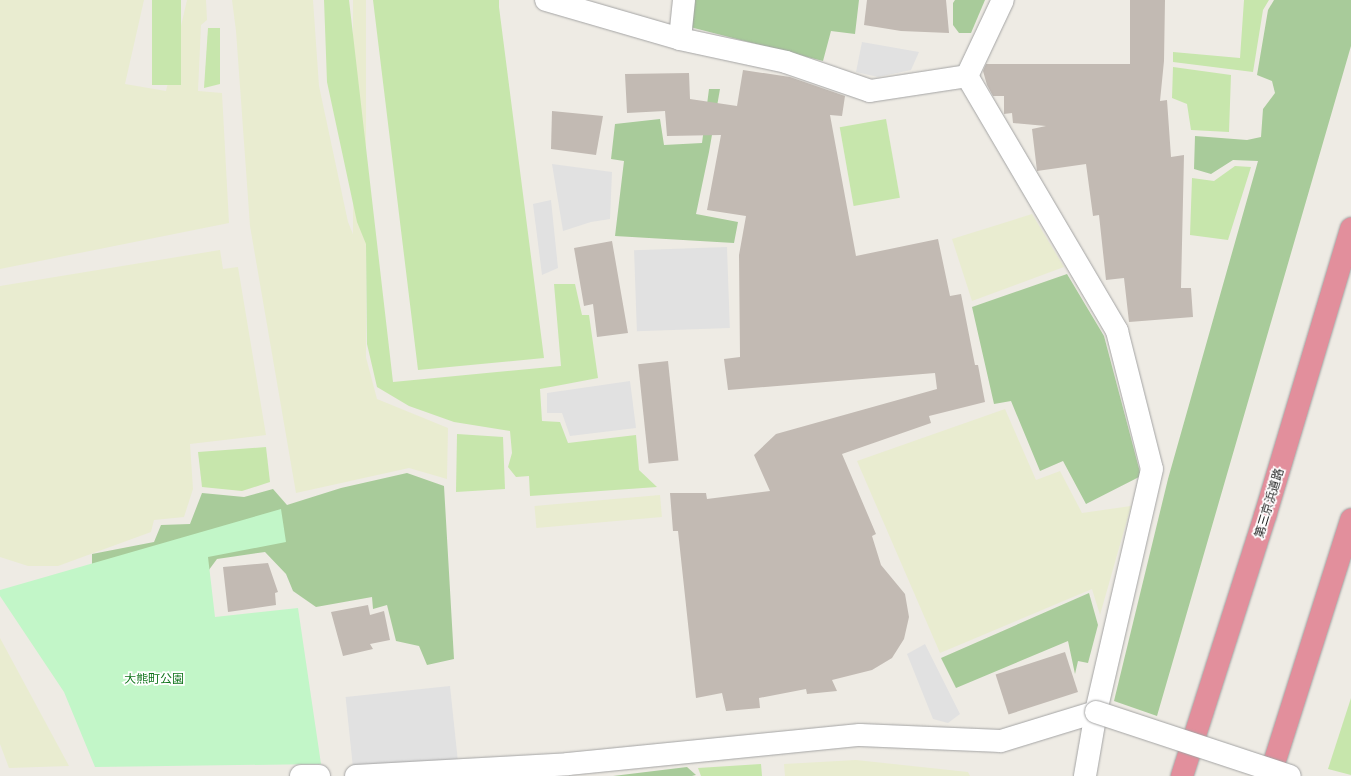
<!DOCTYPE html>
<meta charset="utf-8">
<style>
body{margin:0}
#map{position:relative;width:1351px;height:776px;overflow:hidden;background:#eeebe4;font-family:"IBM Plex Sans","Noto Sans JP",sans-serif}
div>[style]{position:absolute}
.farmland>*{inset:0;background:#e9ecd0;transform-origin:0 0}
.grass>*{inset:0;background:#c7e6ac;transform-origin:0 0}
.forest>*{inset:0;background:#a8cb9a}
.park>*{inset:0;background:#c2f6c8}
.parking>*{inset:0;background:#e1e1e1;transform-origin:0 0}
.building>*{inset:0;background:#c2bab3;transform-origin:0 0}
.roads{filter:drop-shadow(0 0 1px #a4a4a4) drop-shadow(0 0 1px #a4a4a4)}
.street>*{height:22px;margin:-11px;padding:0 11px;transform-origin:11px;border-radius:11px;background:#fff}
.highway>*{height:22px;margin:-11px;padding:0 11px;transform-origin:11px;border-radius:11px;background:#e28f9c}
.bridges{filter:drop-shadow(0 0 1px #a4a4a4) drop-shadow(0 0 1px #a4a4a4)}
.street-bridge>*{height:22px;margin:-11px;padding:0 11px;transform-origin:11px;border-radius:11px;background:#fff}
span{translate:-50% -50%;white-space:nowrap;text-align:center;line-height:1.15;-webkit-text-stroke:3.5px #fff;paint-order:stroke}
.street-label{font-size:12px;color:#1d1d1d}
.park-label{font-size:12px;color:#11751c}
</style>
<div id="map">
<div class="farmland">
<div style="clip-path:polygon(0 0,144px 0,125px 84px,166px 91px,187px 0,206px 0,207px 20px,201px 25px,198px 91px,222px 93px,229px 223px,0 269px)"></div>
<div style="clip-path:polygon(232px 0,313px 0,319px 86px,348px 222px,359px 249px,363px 346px,377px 399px,448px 428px,447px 479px,409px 468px,296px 493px,250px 226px,236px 31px)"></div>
<div style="left:353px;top:0;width:13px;height:372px"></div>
<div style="clip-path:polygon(1032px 214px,1064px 267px,972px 301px,952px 239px)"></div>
<div style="clip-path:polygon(220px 250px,223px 269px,238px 267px,266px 435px,190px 444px,193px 489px,184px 517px,154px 520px,151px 532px,58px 566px,28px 566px,0 557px,0 286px)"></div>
<div style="clip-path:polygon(1005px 409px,1036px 480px,1060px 471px,1082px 513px,1131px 506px,1100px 615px,1092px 589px,940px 653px,857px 461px)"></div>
<div style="left:660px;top:495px;width:22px;height:126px;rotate:85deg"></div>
<div style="clip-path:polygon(0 638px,69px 766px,9px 768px,0 744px)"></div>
<div style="clip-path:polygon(856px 760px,968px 772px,970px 776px,785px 776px,784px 764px)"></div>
</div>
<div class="grass">
<div style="left:152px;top:0;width:29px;height:85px"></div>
<div style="clip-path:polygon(324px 0,349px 0,393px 382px,561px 366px,554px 284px,575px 284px,582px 315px,589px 315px,598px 378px,540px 389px,542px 421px,560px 422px,568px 443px,636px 435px,639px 470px,657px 487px,530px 496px,529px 476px,516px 477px,508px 467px,512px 453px,510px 431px,454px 422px,409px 406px,377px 387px,367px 344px,366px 244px,357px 222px,327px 82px)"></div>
<div style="clip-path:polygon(373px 0,499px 0,499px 7px,544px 358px,418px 370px)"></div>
<div style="clip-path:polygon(1244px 0,1269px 0,1263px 10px,1253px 72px,1173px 62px,1173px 52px,1240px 58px)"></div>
<div style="clip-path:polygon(208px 28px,220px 28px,220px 84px,204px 88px)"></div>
<div style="clip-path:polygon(1173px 67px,1231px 75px,1229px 132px,1191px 130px,1187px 104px,1172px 98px)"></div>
<div style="left:886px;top:119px;width:80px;height:47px;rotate:80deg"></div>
<div style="clip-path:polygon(1235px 166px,1251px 167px,1228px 240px,1190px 235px,1192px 178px,1214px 181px)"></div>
<div style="clip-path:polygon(457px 434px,503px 437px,505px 489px,456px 492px)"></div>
<div style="clip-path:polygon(266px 447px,270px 482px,242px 491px,202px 487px,198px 452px)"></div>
<div style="clip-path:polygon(1351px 698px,1351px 775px,1328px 769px)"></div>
<div style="clip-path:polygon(761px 764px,762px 776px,701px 776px,698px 768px)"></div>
</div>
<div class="forest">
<div style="clip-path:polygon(692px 0,859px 0,855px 34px,831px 31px,823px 61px,690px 27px)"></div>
<div style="clip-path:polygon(955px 0,985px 0,971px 33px,959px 33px,953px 25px,953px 3px)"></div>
<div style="clip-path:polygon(1274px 0,1351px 0,1351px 46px,1157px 716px,1114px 701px,1168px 479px,1258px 161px,1233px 160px,1211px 174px,1194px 169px,1195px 136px,1247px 140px,1261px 137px,1263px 109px,1275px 93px,1272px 81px,1257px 75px,1268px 10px)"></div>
<div style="clip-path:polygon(709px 89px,720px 89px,709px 152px,696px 214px,738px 222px,734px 243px,615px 236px,624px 161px,611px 159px,615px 124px,660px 119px,664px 145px,702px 143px)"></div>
<div style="clip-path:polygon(1067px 274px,1104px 336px,1141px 476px,1086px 504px,1063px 461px,1040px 471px,1011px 401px,994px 404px,972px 307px)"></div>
<div style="clip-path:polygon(407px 473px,444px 486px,454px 659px,427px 665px,419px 646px,396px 641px,387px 605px,373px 609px,372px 597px,316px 607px,293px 591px,286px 574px,265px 552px,217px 559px,197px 586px,92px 580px,92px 554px,154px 542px,161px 525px,190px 524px,202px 493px,244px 497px,273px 489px,287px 505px,341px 488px)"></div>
<div style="clip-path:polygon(1089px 593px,1098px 625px,1088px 663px,1078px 661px,1075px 674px,1068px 641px,956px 688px,941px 658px)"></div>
<div style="clip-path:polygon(687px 767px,696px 775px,692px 776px,613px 776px)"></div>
</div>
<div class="park">
<div style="clip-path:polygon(281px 509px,286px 542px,208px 557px,215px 617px,298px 608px,321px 764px,95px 767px,64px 692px,0 596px,0 590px)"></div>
</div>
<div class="parking">
<div style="clip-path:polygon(862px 42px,919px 52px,911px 70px,878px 77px,856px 72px)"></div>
<div style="clip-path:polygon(552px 164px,612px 172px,610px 219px,591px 222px,563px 231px)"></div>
<div style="clip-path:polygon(551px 200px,558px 268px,542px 275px,533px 204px)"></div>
<div style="left:727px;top:247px;width:81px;height:93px;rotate:88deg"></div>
<div style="clip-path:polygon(630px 381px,636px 428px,570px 436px,562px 413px,547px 413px,547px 393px)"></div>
<div style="clip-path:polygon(925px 644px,960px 714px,948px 723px,933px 719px,907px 654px)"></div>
<div style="left:450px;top:686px;width:75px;height:105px;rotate:84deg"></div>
</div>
<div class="building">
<div style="clip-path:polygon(867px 0,946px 0,949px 33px,901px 31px,864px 25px)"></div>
<div style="clip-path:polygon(1130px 0,1165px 0,1164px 61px,1160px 101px,1167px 100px,1171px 157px,1184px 155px,1181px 288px,1191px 288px,1193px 317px,1129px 322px,1124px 278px,1106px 280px,1099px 215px,1093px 216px,1086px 164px,1037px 171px,1032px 129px,1046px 126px,1013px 123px,1012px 113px,1004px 114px,1004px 96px,993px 96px,987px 85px,983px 71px,986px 64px,1130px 64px)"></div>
<div style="clip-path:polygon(743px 70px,790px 77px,845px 96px,842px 116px,830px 115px,856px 256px,938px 239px,950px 296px,961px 294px,975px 365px,978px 365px,985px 402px,929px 416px,931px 423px,842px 454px,876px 534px,872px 536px,881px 565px,905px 594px,909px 617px,904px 639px,892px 658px,872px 670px,832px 680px,837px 691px,807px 694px,806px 689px,759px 698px,760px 708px,726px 711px,722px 693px,696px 698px,678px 531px,673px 531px,670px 493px,706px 493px,707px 499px,770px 491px,754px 455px,776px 434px,937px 389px,935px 373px,728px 390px,724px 359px,740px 357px,739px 255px,746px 216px,707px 210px,721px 135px,667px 136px,665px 111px,627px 113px,625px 74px,689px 73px,690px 99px,737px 106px)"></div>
<div style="clip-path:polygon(552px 111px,603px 116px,596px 155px,551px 149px)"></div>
<div style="clip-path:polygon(612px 241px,628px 333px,597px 337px,593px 304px,584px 306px,574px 248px)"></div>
<div style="left:668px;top:361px;width:100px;height:30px;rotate:84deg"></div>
<div style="clip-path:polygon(268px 563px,278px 592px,275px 593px,276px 605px,228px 612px,223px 567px)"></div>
<div style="clip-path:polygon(368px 605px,370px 615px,384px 611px,390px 640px,370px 644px,373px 649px,343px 656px,331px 612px)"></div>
<div style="left:1065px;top:652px;width:42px;height:73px;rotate:72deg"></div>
</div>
<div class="roads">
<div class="street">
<div style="left:546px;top:0;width:140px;rotate:16.2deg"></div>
<div style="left:684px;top:0;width:39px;rotate:96deg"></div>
<div style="left:680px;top:39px;width:108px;rotate:12.2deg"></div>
<div style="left:786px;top:62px;width:89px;rotate:19deg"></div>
<div style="left:870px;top:91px;width:98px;rotate:-8.8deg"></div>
<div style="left:967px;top:76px;width:296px;rotate:59.5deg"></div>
<div style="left:1117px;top:331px;width:142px;rotate:75.8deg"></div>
<div style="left:1152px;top:469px;width:249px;rotate:103deg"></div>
<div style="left:1096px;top:712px;width:65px;rotate:99.8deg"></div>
<div style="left:967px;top:76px;width:84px;rotate:-64.7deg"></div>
<div style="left:301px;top:776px;width:18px"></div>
<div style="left:356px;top:776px;width:212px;rotate:-3.2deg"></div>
<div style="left:568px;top:764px;width:293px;rotate:-5.7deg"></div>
<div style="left:860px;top:735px;width:141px;rotate:2.4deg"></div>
<div style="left:1001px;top:741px;width:99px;rotate:-17deg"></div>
</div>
<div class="highway">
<div style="left:1182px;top:776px;width:273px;rotate:-72.3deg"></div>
<div style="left:1265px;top:516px;width:300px;rotate:-73.3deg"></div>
<div style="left:1270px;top:776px;width:269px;rotate:-72.4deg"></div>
</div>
</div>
<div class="bridges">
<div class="street-bridge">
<div style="left:1096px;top:712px;width:204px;rotate:18.3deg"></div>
</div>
</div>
<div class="street-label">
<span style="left:1269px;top:503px;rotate:-73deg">第三京浜道路</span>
</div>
<div class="park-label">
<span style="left:154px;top:679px">大熊町公園</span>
</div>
</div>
